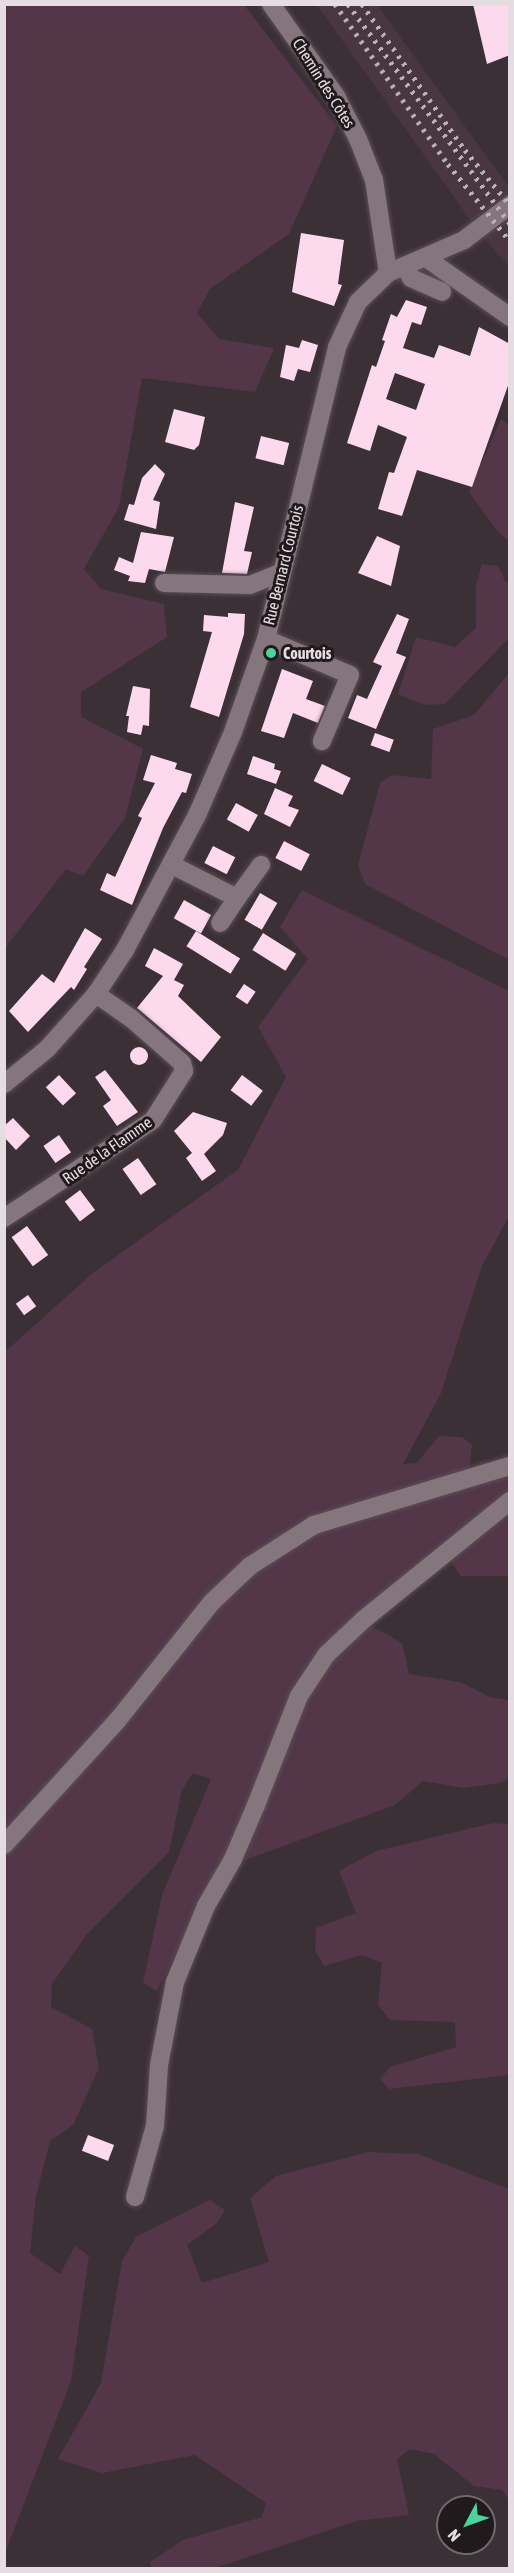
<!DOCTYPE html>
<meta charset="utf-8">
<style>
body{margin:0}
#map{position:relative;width:514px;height:2573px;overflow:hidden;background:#3c3037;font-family:"Asap Condensed",sans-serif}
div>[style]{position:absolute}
.built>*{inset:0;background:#493641}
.green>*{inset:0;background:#533648}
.building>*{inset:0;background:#fdd9ee;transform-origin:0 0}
.round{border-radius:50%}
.roads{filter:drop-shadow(0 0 2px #5a4f55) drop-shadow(0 0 2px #5a4f55)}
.minor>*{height:18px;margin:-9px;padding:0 9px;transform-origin:9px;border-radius:9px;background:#85767e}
.rail>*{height:4.5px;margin-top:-2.25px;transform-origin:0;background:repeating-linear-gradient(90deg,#bab1b6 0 3px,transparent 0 9px)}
.dots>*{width:16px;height:16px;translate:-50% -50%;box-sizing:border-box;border:3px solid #201a1d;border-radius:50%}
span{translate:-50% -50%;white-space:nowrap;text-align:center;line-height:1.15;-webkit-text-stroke:6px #201a1d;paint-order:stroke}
.street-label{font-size:16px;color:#e6dde2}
.poi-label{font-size:16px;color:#e6dde2;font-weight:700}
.left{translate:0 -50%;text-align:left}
.frame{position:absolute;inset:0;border:6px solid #e6dde2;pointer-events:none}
.north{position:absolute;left:436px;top:2495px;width:60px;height:60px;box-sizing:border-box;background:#201a1d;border:2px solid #6f686c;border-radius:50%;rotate:229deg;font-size:16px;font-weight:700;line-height:24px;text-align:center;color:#e6dde2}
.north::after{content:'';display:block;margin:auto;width:21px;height:27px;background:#4ad49c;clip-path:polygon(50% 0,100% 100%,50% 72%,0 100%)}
</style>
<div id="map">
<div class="built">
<div style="clip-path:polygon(317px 5px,377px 5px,509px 187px,509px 193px,471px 221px)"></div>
<div style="clip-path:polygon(509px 217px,509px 267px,484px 238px)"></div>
</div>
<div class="green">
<div style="clip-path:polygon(5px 4px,244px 5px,337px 126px,289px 234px,210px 289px,197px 313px,219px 339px,274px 348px,255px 392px,142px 378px,119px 507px,84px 569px,101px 589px,164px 604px,167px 637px,81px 692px,81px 717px,143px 749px,125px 818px,83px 876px,66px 869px,5px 948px)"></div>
<div style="clip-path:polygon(501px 419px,509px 425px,509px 541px,498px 532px,469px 492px)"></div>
<div style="clip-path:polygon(482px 564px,498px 566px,506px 583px,509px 581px,509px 638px,445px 704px,424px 705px,398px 694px,416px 637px,455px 647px,476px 628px,476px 586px)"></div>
<div style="clip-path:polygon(509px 673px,509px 960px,365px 884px,358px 865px,380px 783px,392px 775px,431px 779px,433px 729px,474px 715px)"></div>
<div style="clip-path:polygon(302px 890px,509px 991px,509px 1216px,482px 1266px,441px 1393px,403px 1464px,417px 1463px,439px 1436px,462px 1437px,472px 1445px,468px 1486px,509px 1476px,509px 1576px,461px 1576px,440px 1546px,353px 1620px,303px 1673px,232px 1838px,157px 1991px,143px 1983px,162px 1895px,211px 1779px,193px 1773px,182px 1790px,169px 1852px,87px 1934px,52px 1984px,51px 2007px,92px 2029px,99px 2068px,73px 2125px,50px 2141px,36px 2196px,30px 2253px,60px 2274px,75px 2246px,89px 2256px,71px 2381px,5px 2553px,5px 1352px,94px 1272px,238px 1170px,286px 1077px,258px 1027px,308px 959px,280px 927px)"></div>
<div style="clip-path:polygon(370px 1625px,402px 1643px,409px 1674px,460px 1682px,490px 1697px,509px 1700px,509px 1778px,500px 1783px,463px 1788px,423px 1781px,395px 1805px,245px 1860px,290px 1731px,322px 1672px)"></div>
<div style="clip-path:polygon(493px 1823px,509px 1824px,509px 2075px,389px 2089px,380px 2079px,390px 2067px,456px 2047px,455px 2022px,390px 2020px,378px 2005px,382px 1963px,362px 1955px,324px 1966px,315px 1950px,316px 1928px,356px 1913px,339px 1871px,376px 1851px)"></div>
<div style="clip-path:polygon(368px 2152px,418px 2154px,509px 2189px,509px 2500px,502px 2490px,474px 2486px,434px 2454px,410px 2449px,397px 2459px,409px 2515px,356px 2521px,215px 2568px,152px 2568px,150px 2562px,183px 2540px,262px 2517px,266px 2503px,195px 2455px,102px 2473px,58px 2459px,101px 2383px,122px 2261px,136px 2237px,210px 2200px,225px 2210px,217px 2223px,187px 2245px,202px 2283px,269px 2262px,250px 2198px,276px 2176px)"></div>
</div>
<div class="building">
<div style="clip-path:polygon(473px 4px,510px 4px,510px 55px,487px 64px)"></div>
<div style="clip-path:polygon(301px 233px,344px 240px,338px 284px,342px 285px,334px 306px,292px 292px)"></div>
<div style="clip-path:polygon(evenodd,406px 300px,427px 307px,421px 325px,412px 322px,403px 348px,434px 358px,439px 345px,470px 356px,479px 327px,510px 344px,510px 380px,472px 487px,417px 470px,402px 516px,378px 509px,389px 472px,394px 473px,407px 437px,378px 425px,370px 451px,347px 443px,372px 365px,376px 367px,385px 341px,382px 340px,391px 314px,397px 317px,406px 300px,395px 373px,425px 384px,416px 410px,386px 399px,395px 373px)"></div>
<div style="clip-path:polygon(302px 340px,318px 345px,310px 372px,298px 369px,294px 381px,280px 377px,286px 345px,299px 348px)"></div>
<div style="clip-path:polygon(174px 409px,205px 417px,199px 445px,194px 450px,165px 442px)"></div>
<div style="left:261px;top:436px;width:29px;height:23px;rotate:14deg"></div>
<div style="clip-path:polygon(155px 464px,165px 474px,153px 500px,160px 502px,156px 529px,124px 520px,129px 504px,134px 505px,142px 478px)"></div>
<div style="clip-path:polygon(235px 502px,254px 507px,244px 551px,252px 552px,247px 574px,222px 573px)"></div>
<div style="clip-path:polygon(141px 532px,174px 537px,165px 572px,149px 569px,145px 583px,128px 581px,130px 576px,114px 570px,119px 557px,133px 563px)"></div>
<div style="clip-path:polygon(377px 536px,400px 546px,391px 586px,358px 573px)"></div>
<div style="clip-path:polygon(228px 613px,245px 614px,244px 634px,219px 717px,190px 707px,212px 632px,203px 631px,204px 615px,228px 617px)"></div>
<div style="clip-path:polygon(397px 614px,409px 619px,396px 653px,406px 657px,376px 729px,348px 718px,357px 695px,367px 699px,382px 666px,373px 662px)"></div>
<div style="clip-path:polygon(282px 669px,313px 681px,306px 699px,325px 706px,318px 723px,293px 713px,284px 738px,261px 731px)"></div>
<div style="clip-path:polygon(133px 686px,150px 689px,149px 726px,143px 725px,141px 735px,127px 732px,129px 716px,126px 716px)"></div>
<div style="left:375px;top:733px;width:20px;height:13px;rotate:20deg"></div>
<div style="clip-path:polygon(151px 755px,177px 763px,175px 769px,192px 774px,186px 793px,182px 792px,163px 828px,132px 905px,100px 890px,107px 873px,115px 877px,142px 818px,138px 816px,155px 783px,143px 780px)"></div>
<div style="clip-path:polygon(253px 756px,275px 764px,274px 769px,281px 771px,276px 784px,247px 774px)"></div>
<div style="left:322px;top:764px;width:32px;height:19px;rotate:26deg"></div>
<div style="clip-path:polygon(275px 788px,293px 796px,288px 806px,299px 810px,290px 827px,264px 814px)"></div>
<div style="left:236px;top:803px;width:25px;height:19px;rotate:29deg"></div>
<div style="left:284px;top:841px;width:29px;height:19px;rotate:27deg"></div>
<div style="left:213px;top:846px;width:25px;height:19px;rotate:27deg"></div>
<div style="left:260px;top:893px;width:20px;height:31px;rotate:30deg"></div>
<div style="left:184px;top:900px;width:31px;height:21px;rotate:29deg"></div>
<div style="clip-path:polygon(85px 928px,102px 939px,84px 967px,87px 969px,74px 990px,71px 987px,28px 1032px,9px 1011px,42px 974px,54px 983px)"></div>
<div style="left:196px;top:931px;width:52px;height:18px;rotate:32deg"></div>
<div style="left:263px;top:933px;width:39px;height:20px;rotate:32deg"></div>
<div style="clip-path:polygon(154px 948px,183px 964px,174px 980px,184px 985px,178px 996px,221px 1037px,201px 1062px,137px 1008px,163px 976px,145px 966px)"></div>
<div style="left:244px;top:984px;width:14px;height:15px;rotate:34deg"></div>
<div class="round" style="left:130px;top:1047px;width:18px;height:18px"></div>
<div style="clip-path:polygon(105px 1070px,138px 1112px,117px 1126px,103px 1106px,111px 1100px,95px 1077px)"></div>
<div style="left:59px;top:1075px;width:25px;height:18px;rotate:47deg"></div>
<div style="left:242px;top:1075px;width:26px;height:19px;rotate:37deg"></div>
<div style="clip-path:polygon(193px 1112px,227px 1123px,223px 1135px,204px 1154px,216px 1171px,202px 1181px,186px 1158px,192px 1153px,174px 1131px)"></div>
<div style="clip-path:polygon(13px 1118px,30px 1136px,16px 1150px,4px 1137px,4px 1126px)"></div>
<div style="left:59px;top:1135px;width:21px;height:19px;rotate:55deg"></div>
<div style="left:138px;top:1158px;width:32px;height:19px;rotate:55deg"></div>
<div style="left:80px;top:1190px;width:25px;height:19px;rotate:53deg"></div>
<div style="left:27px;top:1226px;width:36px;height:19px;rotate:54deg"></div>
<div style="left:28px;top:1295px;width:14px;height:15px;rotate:54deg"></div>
<div style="left:88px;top:2135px;width:28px;height:17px;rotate:21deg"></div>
</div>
<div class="roads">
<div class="minor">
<div style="left:271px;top:4px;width:113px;rotate:54.8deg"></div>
<div style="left:336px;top:96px;width:48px;rotate:62.9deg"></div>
<div style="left:358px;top:139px;width:44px;rotate:68.7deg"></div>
<div style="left:374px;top:180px;width:94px;rotate:81.4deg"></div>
<div style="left:426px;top:258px;width:103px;rotate:35.1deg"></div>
<div style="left:405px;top:266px;width:13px;rotate:63deg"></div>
<div style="left:411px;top:278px;width:34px;rotate:24deg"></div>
<div style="left:164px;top:583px;width:86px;rotate:1.3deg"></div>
<div style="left:250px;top:585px;width:32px;rotate:-22deg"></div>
<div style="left:266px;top:639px;width:91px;rotate:23.2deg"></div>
<div style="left:350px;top:675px;width:72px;rotate:113deg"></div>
<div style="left:172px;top:865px;width:73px;rotate:26.9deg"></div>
<div style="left:237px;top:898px;width:30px;rotate:124deg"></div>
<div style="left:237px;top:898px;width:41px;rotate:-54deg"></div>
<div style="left:4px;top:1084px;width:55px;rotate:-39.1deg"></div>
<div style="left:47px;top:1049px;width:74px;rotate:-48.3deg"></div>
<div style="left:96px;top:994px;width:53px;rotate:-56.6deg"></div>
<div style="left:125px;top:950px;width:155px;rotate:-61.9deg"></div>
<div style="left:198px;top:813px;width:88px;rotate:-66.6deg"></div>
<div style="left:233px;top:732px;width:99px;rotate:-70.5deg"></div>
<div style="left:266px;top:639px;width:301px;rotate:-76.3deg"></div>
<div style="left:337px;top:347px;width:50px;rotate:-65deg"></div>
<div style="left:358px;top:302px;width:42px;rotate:-44deg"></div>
<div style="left:388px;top:273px;width:83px;rotate:-23.5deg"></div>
<div style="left:464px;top:240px;width:58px;rotate:-37.3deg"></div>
<div style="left:4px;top:1218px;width:178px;rotate:-33.3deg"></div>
<div style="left:153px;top:1120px;width:58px;rotate:-57.7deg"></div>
<div style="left:184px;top:1071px;width:8px;rotate:-104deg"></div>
<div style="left:182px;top:1063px;width:67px;rotate:-138.7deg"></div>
<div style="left:132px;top:1019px;width:44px;rotate:-145.2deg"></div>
<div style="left:4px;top:1845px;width:168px;rotate:-47.7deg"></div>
<div style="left:117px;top:1721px;width:152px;rotate:-51.4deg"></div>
<div style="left:212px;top:1602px;width:52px;rotate:-43.5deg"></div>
<div style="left:250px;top:1566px;width:76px;rotate:-32.6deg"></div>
<div style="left:314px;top:1525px;width:205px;rotate:-16.8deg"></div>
<div style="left:135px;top:2197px;width:74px;rotate:-74.3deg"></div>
<div style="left:155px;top:2126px;width:61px;rotate:-86.2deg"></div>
<div style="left:159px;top:2065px;width:85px;rotate:-79.1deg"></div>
<div style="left:175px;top:1982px;width:82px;rotate:-67.8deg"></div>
<div style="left:206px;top:1906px;width:54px;rotate:-60.1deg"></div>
<div style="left:233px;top:1859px;width:59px;rotate:-66.9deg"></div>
<div style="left:256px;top:1805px;width:117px;rotate:-68.5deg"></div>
<div style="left:299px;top:1696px;width:49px;rotate:-56.6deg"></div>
<div style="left:326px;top:1655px;width:51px;rotate:-43.4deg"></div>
<div style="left:363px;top:1620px;width:189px;rotate:-39deg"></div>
</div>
</div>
<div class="rail">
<div style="left:335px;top:4px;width:196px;rotate:54.8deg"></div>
<div style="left:448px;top:164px;width:99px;rotate:51.2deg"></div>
<div style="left:348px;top:4px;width:273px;rotate:53.6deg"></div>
<div style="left:362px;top:4px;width:179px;rotate:54.8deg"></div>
<div style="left:465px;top:150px;width:71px;rotate:50.7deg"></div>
</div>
<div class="dots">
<div style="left:271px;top:653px;background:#4ad49c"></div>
</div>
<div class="street-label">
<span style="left:324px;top:83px;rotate:58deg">Chemin des Côtes</span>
<span style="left:283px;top:565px;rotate:-76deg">Rue Bernard Courtois</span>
<span style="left:107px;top:1150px;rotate:-35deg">Rue de la Flamme</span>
</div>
<div class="poi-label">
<span class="left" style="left:283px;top:653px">Courtois</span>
</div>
<div class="frame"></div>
<div class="north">N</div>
</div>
